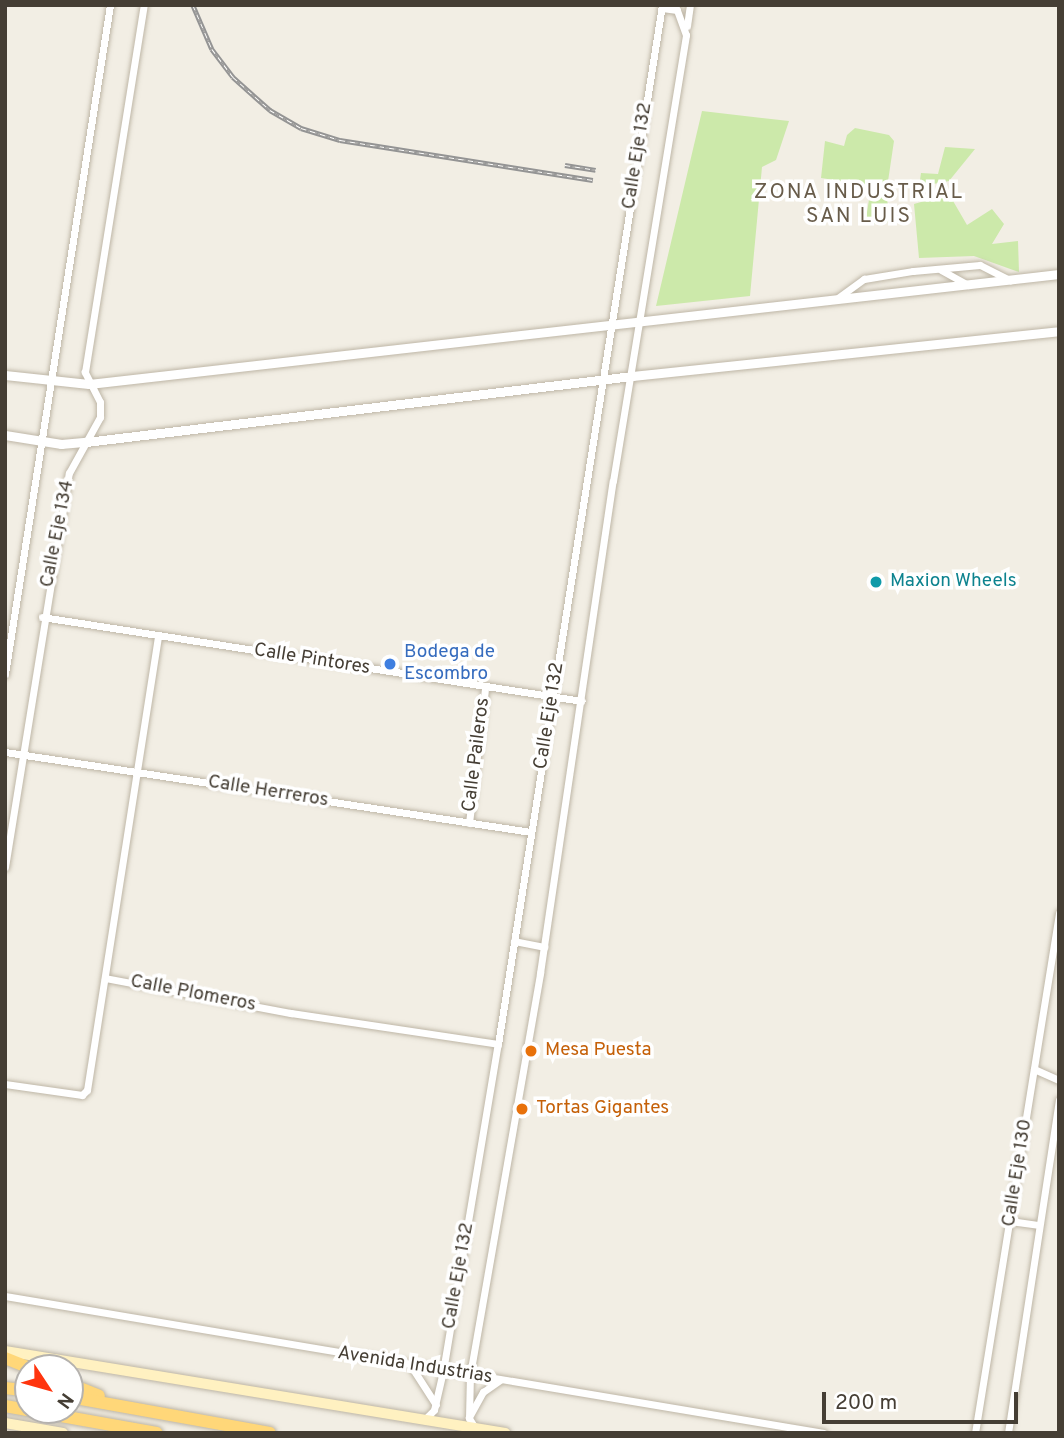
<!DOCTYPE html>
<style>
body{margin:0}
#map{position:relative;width:1064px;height:1438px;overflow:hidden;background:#f2eee4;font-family:Overpass,sans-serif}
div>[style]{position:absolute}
.green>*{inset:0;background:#cce9aa}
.roads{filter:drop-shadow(0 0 2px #beb6a6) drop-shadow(0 0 2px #beb6a6)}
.minor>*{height:7px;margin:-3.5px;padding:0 3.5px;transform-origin:3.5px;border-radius:3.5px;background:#fff}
.tertiary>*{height:9px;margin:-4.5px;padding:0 4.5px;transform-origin:4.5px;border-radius:4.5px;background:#fff}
.secondary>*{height:10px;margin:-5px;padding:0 5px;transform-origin:5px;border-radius:5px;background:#fff1c1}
.trunk>*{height:12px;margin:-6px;padding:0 6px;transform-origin:6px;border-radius:6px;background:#ffd779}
.rail>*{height:4.5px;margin-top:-2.25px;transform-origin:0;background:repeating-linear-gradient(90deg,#fff 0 5px,#949494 0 10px);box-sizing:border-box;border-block:2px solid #949494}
.dots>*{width:19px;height:19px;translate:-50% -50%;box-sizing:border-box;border:4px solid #fff;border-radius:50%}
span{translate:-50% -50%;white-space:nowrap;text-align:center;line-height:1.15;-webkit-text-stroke:7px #fff;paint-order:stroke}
.street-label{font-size:19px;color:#453e34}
.culture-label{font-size:19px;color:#0d838f}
.left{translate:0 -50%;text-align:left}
.shop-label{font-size:19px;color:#366cbe}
.food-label{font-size:19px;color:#c56008}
.neighbourhood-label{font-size:21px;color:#685c4a;letter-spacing:2px}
.frame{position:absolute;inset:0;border:7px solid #453e34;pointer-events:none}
.north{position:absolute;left:14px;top:1354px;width:70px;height:70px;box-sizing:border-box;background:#fff;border:2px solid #b5b2ae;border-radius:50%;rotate:126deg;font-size:19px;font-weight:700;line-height:28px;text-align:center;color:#453e34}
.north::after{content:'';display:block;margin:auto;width:24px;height:32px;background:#ff350e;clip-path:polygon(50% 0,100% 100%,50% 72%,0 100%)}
.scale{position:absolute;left:822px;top:1392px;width:196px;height:32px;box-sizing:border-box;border:4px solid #453e34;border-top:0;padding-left:9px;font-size:21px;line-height:24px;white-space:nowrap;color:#453e34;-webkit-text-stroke:5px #fff;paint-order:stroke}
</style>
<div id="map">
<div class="green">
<div style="clip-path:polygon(702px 111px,789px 121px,776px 160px,762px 167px,750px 296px,656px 306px)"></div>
<div style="clip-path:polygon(855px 128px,889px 135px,894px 141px,887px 188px,821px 178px,825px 141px,844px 146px,847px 135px)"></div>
<div style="clip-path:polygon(945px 147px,975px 149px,949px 181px,928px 185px,920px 180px,921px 173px,938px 174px)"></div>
<div style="clip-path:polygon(870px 193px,887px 196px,889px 222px,865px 225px)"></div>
<div style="clip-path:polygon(949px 194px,967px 225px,992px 209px,1004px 224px,992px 244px,1018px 241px,1019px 272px,974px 256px,919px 258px,914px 204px)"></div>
</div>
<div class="roads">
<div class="minor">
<div style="left:687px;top:26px;width:21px;rotate:-82deg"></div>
<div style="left:941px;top:270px;width:31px;rotate:29deg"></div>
<div style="left:839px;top:297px;width:31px;rotate:-36deg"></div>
<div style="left:864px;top:279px;width:50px;rotate:-9.3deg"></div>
<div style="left:913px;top:271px;width:67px;rotate:-5.1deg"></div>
<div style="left:980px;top:265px;width:34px;rotate:27deg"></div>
<div style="left:42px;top:617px;width:546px;rotate:8.84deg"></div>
<div style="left:5px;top:674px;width:677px;rotate:-81.08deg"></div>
<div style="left:5px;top:752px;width:532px;rotate:8.65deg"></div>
<div style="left:469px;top:823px;width:136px;rotate:-83.2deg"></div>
<div style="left:5px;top:867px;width:399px;rotate:-80.8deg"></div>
<div style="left:69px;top:473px;width:64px;rotate:-61deg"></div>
<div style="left:100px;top:417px;width:15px;rotate:-90deg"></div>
<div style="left:100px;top:402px;width:34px;rotate:-117deg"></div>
<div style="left:85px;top:372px;width:372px;rotate:-80.9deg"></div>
<div style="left:514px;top:941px;width:31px;rotate:11deg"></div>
<div style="left:105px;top:978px;width:189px;rotate:10.7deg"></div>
<div style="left:291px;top:1013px;width:209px;rotate:8.5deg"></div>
<div style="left:1034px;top:1069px;width:27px;rotate:24deg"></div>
<div style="left:5px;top:1084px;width:78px;rotate:8.1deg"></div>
<div style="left:82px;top:1095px;width:7px;rotate:-45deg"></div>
<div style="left:87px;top:1090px;width:460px;rotate:-81.1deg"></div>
<div style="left:1010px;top:1221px;width:28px;rotate:8deg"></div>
<div style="left:5px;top:1296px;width:830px;rotate:9.5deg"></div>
<div style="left:411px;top:1366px;width:46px;rotate:57.3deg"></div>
<div style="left:469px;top:1417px;width:29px;rotate:-61deg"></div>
<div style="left:483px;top:1392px;width:21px;rotate:-35deg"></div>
<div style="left:424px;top:1420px;width:14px;rotate:-45deg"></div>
<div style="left:434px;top:1410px;width:40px;rotate:-77deg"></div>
<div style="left:443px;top:1371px;width:332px;rotate:-80.5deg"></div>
<div style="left:498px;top:1044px;width:1052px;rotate:-81.03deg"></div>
<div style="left:475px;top:1428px;width:12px;rotate:-121deg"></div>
<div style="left:469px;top:1418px;width:43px;rotate:-88.7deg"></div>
<div style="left:470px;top:1375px;width:408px;rotate:-80.1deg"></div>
<div style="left:540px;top:973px;width:497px;rotate:-81.6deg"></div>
<div style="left:613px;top:481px;width:452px;rotate:-80.7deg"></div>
<div style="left:686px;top:35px;width:27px;rotate:-110deg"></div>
<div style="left:677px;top:10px;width:15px;rotate:-172deg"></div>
<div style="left:975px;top:1433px;width:527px;rotate:-80.82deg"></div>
<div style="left:1008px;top:1433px;width:337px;rotate:-81.3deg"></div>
</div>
<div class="tertiary">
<div style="left:5px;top:375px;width:84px;rotate:6.1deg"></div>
<div style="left:89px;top:384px;width:976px;rotate:-6.47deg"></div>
<div style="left:5px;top:435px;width:57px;rotate:9.1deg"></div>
<div style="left:61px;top:444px;width:25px;rotate:-5deg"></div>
<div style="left:86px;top:442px;width:550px;rotate:-6.89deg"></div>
<div style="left:632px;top:376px;width:429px;rotate:-6deg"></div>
</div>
<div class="secondary">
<div style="left:5px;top:1351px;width:507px;rotate:9.31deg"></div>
<div style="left:5px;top:1423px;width:59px;rotate:9.8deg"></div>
</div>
<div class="trunk">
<div style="left:5px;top:1358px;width:27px;rotate:22deg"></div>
<div style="left:70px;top:1384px;width:31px;rotate:22deg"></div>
<div style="left:5px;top:1388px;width:23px;rotate:7deg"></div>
<div style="left:70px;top:1397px;width:203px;rotate:10.2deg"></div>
<div style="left:5px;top:1406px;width:154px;rotate:10.1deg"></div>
</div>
</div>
<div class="rail">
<div style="left:193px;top:5px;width:48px;rotate:66.6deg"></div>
<div style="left:212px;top:49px;width:35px;rotate:53deg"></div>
<div style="left:233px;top:77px;width:50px;rotate:41.7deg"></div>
<div style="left:270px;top:110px;width:36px;rotate:30deg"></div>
<div style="left:301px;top:128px;width:41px;rotate:17.1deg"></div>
<div style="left:340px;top:140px;width:256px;rotate:9deg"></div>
<div style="left:565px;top:165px;width:31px;rotate:9deg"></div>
</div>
<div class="dots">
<div style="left:876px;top:582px;background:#0f9aa8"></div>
<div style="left:390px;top:664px;background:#3f7fe0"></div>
<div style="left:531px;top:1051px;background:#e8710a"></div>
<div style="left:522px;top:1109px;background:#e8710a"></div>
</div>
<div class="street-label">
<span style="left:638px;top:156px;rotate:-81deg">Calle Eje 132</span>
<span style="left:58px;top:534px;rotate:-79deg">Calle Eje 134</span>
<span style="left:312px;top:660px;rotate:9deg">Calle Pintores</span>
<span style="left:550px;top:716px;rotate:-81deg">Calle Eje 132</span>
<span style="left:477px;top:755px;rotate:-83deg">Calle Paileros</span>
<span style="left:268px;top:792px;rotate:9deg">Calle Herreros</span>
<span style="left:193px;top:994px;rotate:11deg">Calle Plomeros</span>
<span style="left:1018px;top:1173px;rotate:-81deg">Calle Eje 130</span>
<span style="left:459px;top:1276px;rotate:-80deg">Calle Eje 132</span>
<span style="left:415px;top:1366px;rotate:9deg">Avenida Industrias</span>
</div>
<div class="culture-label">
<span class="left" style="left:890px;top:582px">Maxion Wheels</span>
</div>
<div class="shop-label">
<span class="left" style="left:404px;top:664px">Bodega de<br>Escombro</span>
</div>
<div class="food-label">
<span class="left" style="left:545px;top:1051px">Mesa Puesta</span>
<span class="left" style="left:536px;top:1109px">Tortas Gigantes</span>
</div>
<div class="neighbourhood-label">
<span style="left:859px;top:205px">ZONA INDUSTRIAL<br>SAN LUIS</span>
</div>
<div class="frame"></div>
<div class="north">N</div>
<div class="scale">200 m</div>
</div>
